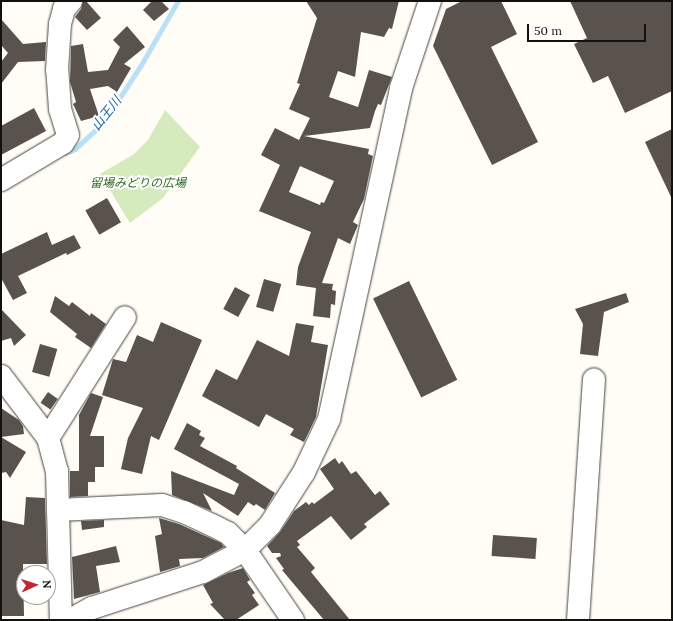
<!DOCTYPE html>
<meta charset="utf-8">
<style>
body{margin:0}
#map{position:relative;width:673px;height:621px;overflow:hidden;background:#fffdf5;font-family:Lora,"Noto Sans JP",serif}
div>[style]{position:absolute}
.green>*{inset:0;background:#d5ebbd}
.stream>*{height:4.5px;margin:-2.25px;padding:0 2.25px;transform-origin:2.25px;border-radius:2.25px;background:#b9e0f7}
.building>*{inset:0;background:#5a524d;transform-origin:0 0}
.roads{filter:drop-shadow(0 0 1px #444) drop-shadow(0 0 1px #444)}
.minor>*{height:22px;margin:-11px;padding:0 11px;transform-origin:11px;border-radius:11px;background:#fff}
span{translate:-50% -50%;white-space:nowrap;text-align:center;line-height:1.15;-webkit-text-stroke:4px #fff;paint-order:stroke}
.park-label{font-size:12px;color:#2f6b1f;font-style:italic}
.water-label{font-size:13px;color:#1768a6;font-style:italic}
.frame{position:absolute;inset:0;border:2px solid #111;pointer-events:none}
.north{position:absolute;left:16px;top:565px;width:40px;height:40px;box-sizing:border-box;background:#fff;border:1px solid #a0a0a0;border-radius:50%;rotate:87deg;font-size:11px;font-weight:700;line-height:16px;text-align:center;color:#111}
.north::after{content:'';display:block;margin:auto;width:14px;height:18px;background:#c4262e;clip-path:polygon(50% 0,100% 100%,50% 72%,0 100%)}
.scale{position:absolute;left:527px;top:24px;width:119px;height:18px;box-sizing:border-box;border:2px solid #111;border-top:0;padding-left:5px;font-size:12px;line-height:14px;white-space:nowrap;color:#111;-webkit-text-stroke:3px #fff;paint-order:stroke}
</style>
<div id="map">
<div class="green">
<div style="clip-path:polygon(165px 110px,200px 147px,163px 198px,130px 223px,100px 174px,134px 154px,148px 140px)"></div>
</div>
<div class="stream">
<div style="left:65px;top:153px;width:11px;rotate:-22deg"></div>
<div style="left:75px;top:149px;width:40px;rotate:-43deg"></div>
<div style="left:104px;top:122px;width:68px;rotate:-57deg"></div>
<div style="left:141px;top:65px;width:74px;rotate:-60deg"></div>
</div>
<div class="building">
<div style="clip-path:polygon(83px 1px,86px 1px,101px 18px,87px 30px,75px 17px,81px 9px)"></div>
<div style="clip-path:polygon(152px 1px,161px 1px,169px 9px,154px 21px,143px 10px)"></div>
<div style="clip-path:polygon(evenodd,306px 1px,399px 1px,392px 29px,389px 28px,384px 37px,361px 32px,355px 77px,338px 71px,329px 97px,358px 107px,369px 70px,392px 77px,381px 105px,378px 104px,375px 111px,370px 128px,304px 136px,369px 149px,368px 154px,373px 156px,364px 199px,353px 222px,358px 225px,350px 244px,338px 238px,322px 283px,333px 284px,332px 290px,336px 291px,335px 305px,331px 304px,330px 318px,313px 316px,316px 288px,296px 285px,298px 267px,311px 232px,259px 211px,280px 165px,261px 155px,275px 128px,299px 140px,310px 118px,289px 109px,300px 84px,297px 83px,317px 18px,306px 1px,300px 166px,334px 181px,324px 203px,321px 202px,320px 205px,289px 192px,300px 166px)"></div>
<div style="clip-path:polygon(462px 1px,501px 1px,517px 34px,491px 47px,538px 142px,492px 165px,433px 46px,446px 9px)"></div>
<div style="clip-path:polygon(570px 1px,672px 1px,672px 91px,625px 113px,608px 76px,593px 83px,574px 44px,587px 38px)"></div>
<div style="clip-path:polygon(1px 19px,23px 44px,46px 42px,45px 61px,18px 62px,1px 84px,1px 62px,8px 53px,1px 45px)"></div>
<div style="clip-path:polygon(127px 26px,145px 47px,124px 64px,131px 68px,117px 92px,108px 86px,90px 89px,99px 116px,81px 121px,73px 104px,76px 102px,70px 82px,71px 46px,83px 44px,88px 72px,108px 70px,120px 47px,113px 40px)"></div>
<div style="clip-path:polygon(34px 108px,46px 131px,1px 155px,1px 126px)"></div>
<div style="clip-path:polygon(672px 129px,672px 199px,645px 142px)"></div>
<div style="left:107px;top:198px;width:28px;height:25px;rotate:60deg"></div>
<div style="clip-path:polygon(47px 232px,52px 245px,74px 235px,81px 248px,67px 255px,66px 253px,18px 276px,27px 293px,13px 300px,1px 278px,1px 254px)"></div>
<div style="left:264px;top:279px;width:18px;height:29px;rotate:16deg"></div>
<div style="left:409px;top:281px;width:110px;height:40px;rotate:64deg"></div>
<div style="left:235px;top:287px;width:17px;height:25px;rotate:28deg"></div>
<div style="clip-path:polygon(626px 293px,629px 302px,604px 312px,598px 356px,580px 354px,583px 324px,575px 309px)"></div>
<div style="clip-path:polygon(55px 296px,69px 306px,72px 302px,90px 316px,91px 313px,106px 324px,91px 348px,75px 337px,77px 334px,50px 312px)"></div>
<div style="clip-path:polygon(1px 309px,26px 335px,14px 346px,11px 338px,1px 341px)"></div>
<div style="clip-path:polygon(161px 322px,202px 340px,159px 440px,151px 436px,142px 474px,121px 469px,128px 438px,143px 408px,102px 395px,113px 359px,126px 362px,137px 335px,153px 342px)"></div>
<div style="clip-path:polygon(296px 323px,314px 326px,311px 342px,328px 345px,316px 417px,304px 442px,290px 435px,294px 429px,266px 414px,259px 427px,202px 396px,216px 369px,237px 380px,257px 340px,289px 356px)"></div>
<div style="left:40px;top:344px;width:18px;height:29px;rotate:16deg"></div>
<div style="left:48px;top:392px;width:12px;height:13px;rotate:35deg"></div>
<div style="clip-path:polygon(91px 393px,103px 397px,90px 436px,104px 436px,104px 467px,95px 467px,95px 482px,88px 482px,88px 496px,70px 497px,70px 471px,79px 471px,79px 415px)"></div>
<div style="clip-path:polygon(1px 408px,19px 420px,23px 426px,24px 434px,1px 437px,26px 452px,10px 478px,6px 472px,1px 473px)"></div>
<div style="clip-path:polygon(187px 423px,201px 431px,199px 435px,205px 438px,200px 446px,237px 466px,236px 468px,275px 493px,265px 510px,256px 504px,254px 506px,248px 502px,238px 516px,203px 493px,212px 511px,172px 495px,171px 471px,234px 495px,239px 484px,174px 449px)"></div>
<div style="clip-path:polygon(335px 458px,339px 464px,342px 461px,351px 474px,356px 471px,375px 495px,380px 491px,390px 504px,364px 524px,367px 527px,351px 540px,331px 516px,297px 541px,300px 545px,297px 547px,315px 568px,311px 572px,350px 620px,324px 620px,282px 570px,284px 569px,276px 558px,281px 556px,280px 553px,272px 553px,267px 546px,280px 532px,294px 511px,306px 502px,309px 505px,312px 502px,314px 504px,334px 489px,320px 469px)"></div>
<div style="clip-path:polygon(26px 497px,45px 498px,47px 564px,23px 564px,24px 616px,1px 616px,1px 520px,24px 525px)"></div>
<div style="clip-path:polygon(159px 518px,179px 524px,221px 543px,224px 547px,203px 558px,179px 559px,180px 566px,160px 572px,155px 536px,162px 534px)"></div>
<div style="clip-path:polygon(104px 520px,104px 527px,82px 530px,81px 521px)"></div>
<div style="left:493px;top:535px;width:44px;height:21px;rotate:4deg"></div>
<div style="clip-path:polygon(116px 546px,120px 562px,96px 566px,100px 592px,74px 599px,72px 557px)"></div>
<div style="clip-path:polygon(243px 568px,250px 580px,247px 582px,255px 593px,252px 595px,259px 605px,236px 620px,225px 620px,210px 604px,213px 603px,203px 585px,228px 573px)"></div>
</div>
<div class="roads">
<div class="minor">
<div style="left:1px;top:180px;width:72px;rotate:-30.8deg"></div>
<div style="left:63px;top:143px;width:9px;rotate:-58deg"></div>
<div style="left:68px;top:135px;width:27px;rotate:-107deg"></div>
<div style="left:60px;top:109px;width:39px;rotate:-94deg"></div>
<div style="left:57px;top:70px;width:46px;rotate:-86.3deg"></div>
<div style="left:60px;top:24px;width:16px;rotate:-75deg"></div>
<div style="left:64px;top:9px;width:11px;rotate:-49deg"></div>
<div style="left:1px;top:376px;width:78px;rotate:52.8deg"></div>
<div style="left:48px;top:438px;width:34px;rotate:75deg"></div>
<div style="left:57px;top:471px;width:149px;rotate:88.5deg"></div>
<div style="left:48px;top:438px;width:143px;rotate:-57.5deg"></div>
<div style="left:58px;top:510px;width:104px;rotate:-2.8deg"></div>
<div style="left:162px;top:505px;width:23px;rotate:18deg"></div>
<div style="left:184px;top:512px;width:31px;rotate:25deg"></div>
<div style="left:212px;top:525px;width:18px;rotate:27deg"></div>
<div style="left:228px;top:533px;width:24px;rotate:45deg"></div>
<div style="left:245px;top:550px;width:85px;rotate:55.6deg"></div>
<div style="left:70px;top:620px;width:25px;rotate:-29deg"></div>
<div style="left:92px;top:608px;width:117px;rotate:-18deg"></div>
<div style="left:203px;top:572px;width:47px;rotate:-27.6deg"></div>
<div style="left:245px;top:550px;width:35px;rotate:-45deg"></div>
<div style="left:270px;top:525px;width:63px;rotate:-57.3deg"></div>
<div style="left:304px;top:472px;width:59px;rotate:-64.7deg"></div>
<div style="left:329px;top:419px;width:339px;rotate:-77.7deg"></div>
<div style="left:401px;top:88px;width:92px;rotate:-71.6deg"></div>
<div style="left:578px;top:620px;width:241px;rotate:-86.2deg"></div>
</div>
</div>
<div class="park-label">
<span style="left:138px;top:183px">留場みどりの広場</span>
</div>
<div class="water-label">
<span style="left:107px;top:114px;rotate:-52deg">山王川</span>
</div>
<div class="frame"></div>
<div class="north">N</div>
<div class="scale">50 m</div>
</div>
